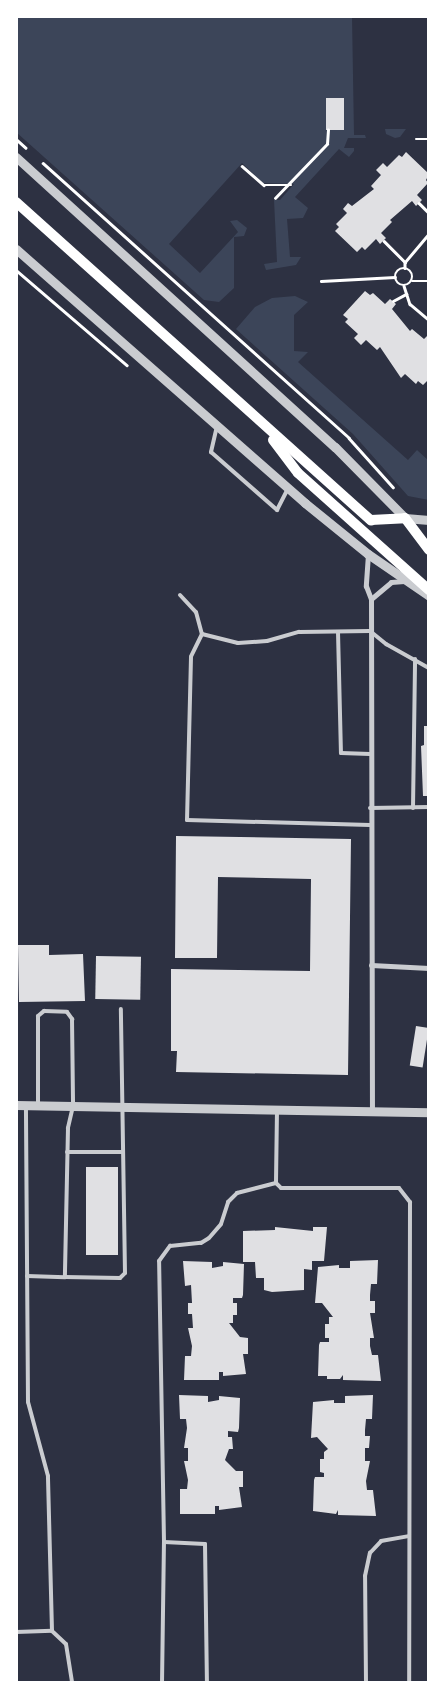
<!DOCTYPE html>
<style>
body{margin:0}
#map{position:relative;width:445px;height:1699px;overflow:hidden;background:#2d3142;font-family:"Space Grotesk",sans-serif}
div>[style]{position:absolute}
.green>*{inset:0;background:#3c4559}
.building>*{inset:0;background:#e0e0e3;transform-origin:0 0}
.path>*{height:2.5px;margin:-1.25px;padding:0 1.25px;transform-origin:1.25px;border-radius:1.25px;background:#fff}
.path>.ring{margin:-1.25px;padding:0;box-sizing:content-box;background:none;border:2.5px solid #fff;border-radius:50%}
.service>*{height:4px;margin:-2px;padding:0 2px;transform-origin:2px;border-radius:2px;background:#caccd0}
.minor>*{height:5px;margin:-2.5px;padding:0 2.5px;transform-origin:2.5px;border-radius:2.5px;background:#caccd0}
.tertiary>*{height:9px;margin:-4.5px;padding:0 4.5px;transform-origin:4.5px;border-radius:4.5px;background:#caccd0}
.secondary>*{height:10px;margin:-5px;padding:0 5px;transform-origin:5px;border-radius:5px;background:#fff}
span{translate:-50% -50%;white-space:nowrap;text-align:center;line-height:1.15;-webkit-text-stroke:4px #fff;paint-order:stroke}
.frame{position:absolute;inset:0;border:18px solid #fff;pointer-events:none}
</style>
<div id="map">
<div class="green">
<div style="clip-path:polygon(16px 16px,352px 16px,354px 135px,365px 135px,366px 138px,348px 138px,344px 148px,354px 148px,354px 151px,349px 157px,339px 149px,295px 197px,308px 208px,303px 218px,287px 219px,290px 257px,301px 257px,296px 265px,266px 270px,264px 264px,277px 262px,274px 200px,280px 200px,294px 184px,263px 183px,242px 163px,169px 244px,200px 273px,238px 232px,230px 221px,237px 220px,247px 228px,244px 236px,234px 237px,234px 288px,219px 302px,204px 300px,16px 132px)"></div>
<div style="clip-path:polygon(385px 129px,406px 129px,400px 137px,395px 138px,386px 134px)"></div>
<div style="clip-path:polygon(295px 296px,308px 302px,294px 315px,294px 351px,308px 352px,298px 362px,408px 460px,417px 450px,429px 461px,429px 500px,408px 496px,353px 434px,236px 329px,255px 307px,272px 298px)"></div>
</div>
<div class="building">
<div style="left:326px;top:98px;width:18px;height:32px"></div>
<div style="clip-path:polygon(406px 152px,429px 174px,426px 180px,428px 183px,417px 195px,422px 200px,416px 206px,412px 201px,390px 220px,392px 222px,381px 233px,386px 238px,380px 244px,376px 239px,365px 250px,362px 247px,357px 252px,335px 231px,339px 227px,336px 224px,347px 213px,343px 209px,348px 203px,352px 206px,374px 189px,371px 186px,381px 175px,376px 170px,383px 163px,387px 167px,399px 155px,402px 157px)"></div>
<div style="clip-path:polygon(365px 291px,370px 295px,373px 293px,385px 304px,390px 299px,396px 304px,392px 309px,410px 331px,412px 329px,424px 339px,429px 334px,429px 379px,423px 385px,418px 381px,416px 384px,405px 374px,401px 378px,380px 347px,377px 350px,366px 340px,361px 345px,354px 338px,358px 334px,345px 322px,348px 319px,343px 315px)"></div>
<div style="clip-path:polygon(424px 726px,429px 726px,429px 796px,423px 796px,421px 746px,424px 745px)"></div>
<div style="clip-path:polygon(176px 836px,351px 839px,348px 1075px,176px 1072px,177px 1051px,171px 1051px,171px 969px,310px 971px,311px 879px,218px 877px,217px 958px,175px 958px)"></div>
<div style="clip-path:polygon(18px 945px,49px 945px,49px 955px,83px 954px,85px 1001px,19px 1002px)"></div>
<div style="left:96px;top:956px;width:45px;height:43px;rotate:1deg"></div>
<div style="left:416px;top:1026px;width:13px;height:40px;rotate:9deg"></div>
<div style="left:86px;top:1167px;width:32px;height:88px"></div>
<div style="clip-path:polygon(275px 1227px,313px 1231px,313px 1227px,327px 1227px,324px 1261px,312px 1261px,312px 1270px,304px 1269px,304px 1290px,272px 1292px,264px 1290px,264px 1278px,256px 1278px,255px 1262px,243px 1262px,243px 1231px,275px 1230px)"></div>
<div style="clip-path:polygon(378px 1260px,377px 1284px,371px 1284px,370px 1295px,370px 1301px,375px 1301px,375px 1313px,370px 1313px,374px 1338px,370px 1338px,370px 1346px,372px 1355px,378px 1355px,381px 1381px,343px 1380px,343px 1375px,340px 1379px,327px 1379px,327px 1376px,318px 1376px,319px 1345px,320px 1342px,329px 1342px,329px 1338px,325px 1338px,325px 1324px,329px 1324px,329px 1317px,333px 1317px,322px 1303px,315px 1303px,318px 1267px,339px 1265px,339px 1268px,350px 1268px,350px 1261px)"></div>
<div style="clip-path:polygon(183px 1261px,212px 1262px,212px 1268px,223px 1266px,223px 1262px,244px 1264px,243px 1295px,242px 1298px,233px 1298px,233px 1303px,237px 1303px,237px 1315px,233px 1315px,233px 1323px,229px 1323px,240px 1337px,248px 1338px,248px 1354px,243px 1354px,246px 1374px,223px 1376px,223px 1372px,219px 1372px,219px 1380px,184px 1380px,185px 1356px,191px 1356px,192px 1346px,188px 1328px,193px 1328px,192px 1314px,188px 1314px,188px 1303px,192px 1303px,191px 1285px,185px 1286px)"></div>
<div style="clip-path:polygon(179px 1395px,208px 1396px,208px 1402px,219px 1400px,219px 1396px,240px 1398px,239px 1428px,238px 1432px,228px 1431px,228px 1437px,232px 1437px,233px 1449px,229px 1449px,225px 1460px,236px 1471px,243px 1471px,243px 1487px,239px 1487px,242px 1507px,219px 1510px,219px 1506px,215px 1506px,215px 1514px,180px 1514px,180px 1489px,187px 1489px,188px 1480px,184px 1461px,188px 1461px,188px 1448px,184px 1448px,187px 1428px,186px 1419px,180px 1419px)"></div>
<div style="clip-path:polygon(373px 1395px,372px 1419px,366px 1419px,365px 1430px,365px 1436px,370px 1436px,369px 1448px,365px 1448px,365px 1461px,370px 1461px,366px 1481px,367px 1490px,373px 1490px,376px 1516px,338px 1515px,338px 1510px,336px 1514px,313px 1511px,314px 1480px,315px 1477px,324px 1477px,324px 1473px,320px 1472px,320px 1459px,324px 1459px,324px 1452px,328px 1449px,317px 1437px,311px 1438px,313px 1402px,334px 1400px,334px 1403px,345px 1403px,345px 1396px)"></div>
</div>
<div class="path">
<div style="left:16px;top:139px;width:13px;rotate:42deg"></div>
<div style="left:416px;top:139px;width:13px"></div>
<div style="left:43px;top:163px;width:411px;rotate:41.9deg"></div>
<div style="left:349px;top:438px;width:66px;rotate:48.1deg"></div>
<div style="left:242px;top:166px;width:29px;rotate:41deg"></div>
<div style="left:264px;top:185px;width:27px"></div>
<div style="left:275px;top:198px;width:75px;rotate:-46.1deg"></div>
<div style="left:327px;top:144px;width:14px;rotate:-86deg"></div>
<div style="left:419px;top:203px;width:14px;rotate:45deg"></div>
<div style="left:384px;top:241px;width:30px;rotate:45deg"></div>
<div style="left:405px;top:262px;width:6px;rotate:90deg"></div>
<div style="left:405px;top:262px;width:38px;rotate:-50deg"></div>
<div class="ring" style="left:395px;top:268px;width:15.5px;height:15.5px"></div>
<div style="left:16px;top:270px;width:146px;rotate:40.6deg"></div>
<div style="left:321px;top:281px;width:74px;rotate:-3.1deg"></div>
<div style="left:412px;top:281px;width:17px"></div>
<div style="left:404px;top:286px;width:19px;rotate:72deg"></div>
<div style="left:410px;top:304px;width:25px;rotate:40deg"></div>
<div style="left:393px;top:301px;width:15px;rotate:-28deg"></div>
</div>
<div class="service">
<div style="left:217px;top:426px;width:27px;rotate:103deg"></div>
<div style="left:211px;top:452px;width:88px;rotate:41.3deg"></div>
<div style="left:277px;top:510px;width:25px;rotate:-63deg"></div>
<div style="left:180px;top:595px;width:23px;rotate:47deg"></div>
<div style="left:196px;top:612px;width:23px;rotate:75deg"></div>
<div style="left:202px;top:634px;width:37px;rotate:14deg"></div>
<div style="left:238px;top:643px;width:29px;rotate:-4deg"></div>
<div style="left:267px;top:641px;width:33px;rotate:-16deg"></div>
<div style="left:299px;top:632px;width:71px;rotate:-0.8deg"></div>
<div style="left:370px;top:631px;width:21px;rotate:39deg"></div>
<div style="left:386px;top:644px;width:49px;rotate:29.2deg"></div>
<div style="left:338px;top:632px;width:121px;rotate:88.6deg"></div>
<div style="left:341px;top:753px;width:29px;rotate:2deg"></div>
<div style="left:202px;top:634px;width:25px;rotate:116deg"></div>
<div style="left:191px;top:657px;width:163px;rotate:91.4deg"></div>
<div style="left:187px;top:820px;width:183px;rotate:1.6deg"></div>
<div style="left:370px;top:808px;width:59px;rotate:-1deg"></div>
<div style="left:413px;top:808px;width:149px;rotate:-89.2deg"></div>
<div style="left:38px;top:1105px;width:89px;rotate:-90deg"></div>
<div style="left:38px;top:1016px;width:8px;rotate:-40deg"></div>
<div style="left:44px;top:1011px;width:23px;rotate:2deg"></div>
<div style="left:67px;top:1012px;width:9px;rotate:54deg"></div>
<div style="left:72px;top:1019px;width:87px;rotate:89.3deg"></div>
<div style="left:73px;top:1106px;width:23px;rotate:103deg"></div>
<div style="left:68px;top:1128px;width:149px;rotate:91.2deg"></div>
<div style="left:65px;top:1277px;width:55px;rotate:1deg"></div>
<div style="left:120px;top:1278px;width:7px;rotate:-45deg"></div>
<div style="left:125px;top:1273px;width:264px;rotate:-90.9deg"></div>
<div style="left:277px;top:1110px;width:73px;rotate:90.8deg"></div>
<div style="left:276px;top:1183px;width:7px;rotate:45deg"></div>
<div style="left:281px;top:1188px;width:118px"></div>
<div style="left:399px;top:1188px;width:18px;rotate:52deg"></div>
<div style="left:410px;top:1202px;width:481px;rotate:90.1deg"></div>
<div style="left:67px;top:1152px;width:56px"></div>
<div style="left:27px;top:1276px;width:38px;rotate:2deg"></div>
<div style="left:164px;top:1542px;width:41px;rotate:2.8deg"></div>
<div style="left:205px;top:1544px;width:139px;rotate:89.2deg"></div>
<div style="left:52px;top:1631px;width:19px;rotate:43deg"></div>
<div style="left:66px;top:1644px;width:39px;rotate:81deg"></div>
<div style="left:16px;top:1632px;width:36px;rotate:-2deg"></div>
<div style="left:52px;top:1631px;width:155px;rotate:-91.5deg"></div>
<div style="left:48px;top:1476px;width:77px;rotate:-105.1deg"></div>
<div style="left:28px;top:1402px;width:297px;rotate:-90.4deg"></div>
<div style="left:162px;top:1683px;width:141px;rotate:-89.2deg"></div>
<div style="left:164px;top:1542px;width:281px;rotate:-91deg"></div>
<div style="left:159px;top:1261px;width:19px;rotate:-54deg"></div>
<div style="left:170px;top:1246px;width:31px;rotate:-6deg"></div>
<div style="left:201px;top:1243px;width:9px;rotate:-32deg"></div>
<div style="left:209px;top:1238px;width:18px;rotate:-49deg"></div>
<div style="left:221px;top:1224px;width:23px;rotate:-72deg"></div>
<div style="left:228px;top:1202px;width:13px;rotate:-45deg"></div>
<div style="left:237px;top:1193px;width:40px;rotate:-14.4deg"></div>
<div style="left:366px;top:1683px;width:107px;rotate:-90.5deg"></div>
<div style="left:365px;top:1576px;width:24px;rotate:-78deg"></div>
<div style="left:370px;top:1553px;width:16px;rotate:-47deg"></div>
<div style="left:381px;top:1541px;width:28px;rotate:-10deg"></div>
</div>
<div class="minor">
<div style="left:368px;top:554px;width:32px;rotate:94deg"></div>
<div style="left:366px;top:586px;width:14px;rotate:69deg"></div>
<div style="left:371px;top:599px;width:512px;rotate:89.89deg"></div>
<div style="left:371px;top:599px;width:26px;rotate:-40deg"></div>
<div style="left:391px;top:582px;width:13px;rotate:-4deg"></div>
<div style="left:371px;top:965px;width:58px;rotate:3deg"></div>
</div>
<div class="tertiary">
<div style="left:16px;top:157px;width:431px;rotate:42.3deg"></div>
<div style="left:335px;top:447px;width:100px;rotate:45.4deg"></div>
<div style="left:405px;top:518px;width:24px;rotate:5deg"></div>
<div style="left:16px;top:249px;width:385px;rotate:41.3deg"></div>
<div style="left:305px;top:503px;width:81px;rotate:39deg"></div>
<div style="left:368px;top:554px;width:74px;rotate:34.5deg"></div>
<div style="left:16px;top:1105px;width:413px;rotate:1deg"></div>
</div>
<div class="secondary">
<div style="left:16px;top:202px;width:477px;rotate:41.9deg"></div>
<div style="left:371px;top:520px;width:34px;rotate:-3deg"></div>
<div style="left:405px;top:518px;width:40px;rotate:53deg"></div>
<div style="left:273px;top:440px;width:41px;rotate:52.9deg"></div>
<div style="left:298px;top:473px;width:176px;rotate:41.8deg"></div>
</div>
<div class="frame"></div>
</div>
